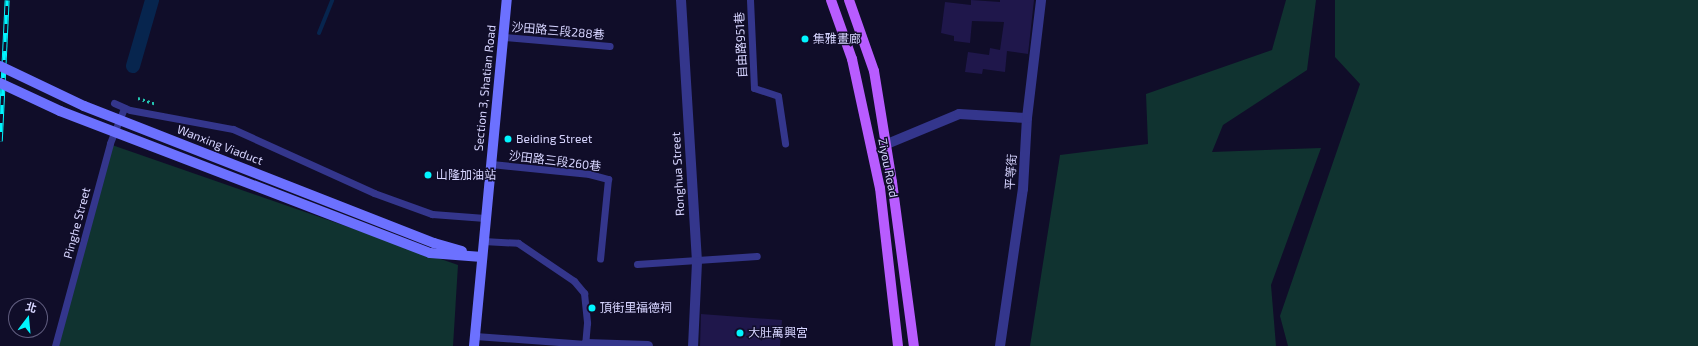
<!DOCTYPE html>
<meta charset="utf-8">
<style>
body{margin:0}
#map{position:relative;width:1698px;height:346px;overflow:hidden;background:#100d29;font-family:"Exo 2","Noto Sans TC",sans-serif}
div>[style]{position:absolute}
.green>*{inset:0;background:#103330}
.stream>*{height:4px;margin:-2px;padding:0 2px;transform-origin:2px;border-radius:2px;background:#07254e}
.canal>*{height:14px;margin:-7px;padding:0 7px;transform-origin:7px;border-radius:7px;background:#07254e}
.building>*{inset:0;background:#1f174b}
.path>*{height:2.5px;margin-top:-1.25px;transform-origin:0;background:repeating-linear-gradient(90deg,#23c5b1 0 2px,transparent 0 5px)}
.lane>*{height:7px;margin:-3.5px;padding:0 3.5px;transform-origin:3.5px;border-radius:3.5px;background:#34368c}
.street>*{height:10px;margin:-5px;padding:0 5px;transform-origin:5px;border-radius:5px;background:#34368c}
.secondary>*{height:10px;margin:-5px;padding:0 5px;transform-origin:5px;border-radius:5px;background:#6c71ff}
.primary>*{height:10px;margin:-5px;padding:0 5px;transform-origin:5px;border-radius:5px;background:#b85cff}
.rail>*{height:4.5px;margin-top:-2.25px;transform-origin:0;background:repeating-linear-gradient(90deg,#100d29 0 9px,#01f5ff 0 18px);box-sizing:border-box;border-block:1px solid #01f5ff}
.secondary-bridge>*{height:10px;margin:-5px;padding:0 5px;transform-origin:5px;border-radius:5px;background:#6c71ff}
.dots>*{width:11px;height:11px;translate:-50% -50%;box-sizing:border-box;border:2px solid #100d29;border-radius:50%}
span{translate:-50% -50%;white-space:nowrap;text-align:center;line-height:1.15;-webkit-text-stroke:3px #100d29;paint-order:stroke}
.street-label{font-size:12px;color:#d7d5ff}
.poi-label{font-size:12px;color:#d7d5ff}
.left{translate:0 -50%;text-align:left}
.north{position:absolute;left:8px;top:298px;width:40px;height:40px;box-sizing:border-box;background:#100d29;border:1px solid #605d7f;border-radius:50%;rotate:16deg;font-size:11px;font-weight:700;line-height:16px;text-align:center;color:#d7d5ff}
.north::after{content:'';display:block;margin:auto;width:14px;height:18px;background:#01f5ff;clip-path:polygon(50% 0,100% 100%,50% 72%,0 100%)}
</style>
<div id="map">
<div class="green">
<div style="clip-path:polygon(1286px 0,1316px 0,1307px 70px,1223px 125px,1212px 152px,1321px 148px,1271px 285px,1276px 346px,1030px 346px,1060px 155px,1148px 144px,1146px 94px,1272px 50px)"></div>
<div style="clip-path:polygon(1335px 0,1698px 0,1698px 346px,1288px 346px,1280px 316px,1360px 84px,1335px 57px)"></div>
<div style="clip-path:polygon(112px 145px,458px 265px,453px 346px,57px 346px)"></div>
</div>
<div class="stream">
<div style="left:319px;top:33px;width:35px;rotate:-68deg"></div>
</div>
<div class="canal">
<div style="left:133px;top:66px;width:69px;rotate:-73.9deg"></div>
</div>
<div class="building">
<div style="clip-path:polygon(971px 0,1000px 2px,1000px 0,1034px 0,1028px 54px,1007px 51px,1005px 72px,983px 69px,982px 74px,965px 72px,968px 52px,989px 55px,990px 48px,1000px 50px,1004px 22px,972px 21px,970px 43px,954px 41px,954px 36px,941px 33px,945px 2px,971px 5px)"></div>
<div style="clip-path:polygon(701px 314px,782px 320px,780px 346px,700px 346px)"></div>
</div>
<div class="path">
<div style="left:138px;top:98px;width:19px;rotate:18deg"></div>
</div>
<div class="lane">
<div style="left:750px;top:0;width:88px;rotate:87.4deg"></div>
<div style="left:754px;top:88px;width:25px;rotate:18deg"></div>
<div style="left:778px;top:96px;width:48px;rotate:81.5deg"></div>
<div style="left:504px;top:37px;width:106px;rotate:4.9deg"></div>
<div style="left:114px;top:103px;width:17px;rotate:24deg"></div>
<div style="left:130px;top:110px;width:105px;rotate:10.5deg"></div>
<div style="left:233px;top:129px;width:155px;rotate:24.4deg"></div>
<div style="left:374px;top:193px;width:62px;rotate:19.9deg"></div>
<div style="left:432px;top:214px;width:53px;rotate:4.3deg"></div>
<div style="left:491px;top:164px;width:99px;rotate:5.8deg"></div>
<div style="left:589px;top:174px;width:20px;rotate:15deg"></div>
<div style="left:608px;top:179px;width:80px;rotate:95.7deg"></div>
<div style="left:483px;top:241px;width:35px;rotate:3deg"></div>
<div style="left:518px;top:243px;width:68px;rotate:34.2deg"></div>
<div style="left:574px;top:281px;width:16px;rotate:50deg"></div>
<div style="left:584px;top:293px;width:30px;rotate:84deg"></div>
<div style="left:587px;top:323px;width:23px;rotate:95deg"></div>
<div style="left:637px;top:264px;width:120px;rotate:-3.8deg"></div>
<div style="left:475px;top:336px;width:111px;rotate:4.1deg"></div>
<div style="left:55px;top:346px;width:210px;rotate:-74.8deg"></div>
<div style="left:110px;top:143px;width:38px;rotate:-68deg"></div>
</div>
<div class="street">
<div style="left:681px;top:0;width:262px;rotate:86.5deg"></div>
<div style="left:697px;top:262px;width:84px;rotate:92.7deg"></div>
<div style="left:887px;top:144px;width:78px;rotate:-22.6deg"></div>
<div style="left:959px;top:114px;width:68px;rotate:3.4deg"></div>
<div style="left:586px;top:344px;width:62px;rotate:1.8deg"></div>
<div style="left:1000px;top:346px;width:159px;rotate:-81.7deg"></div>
<div style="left:1023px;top:189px;width:71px;rotate:-86.8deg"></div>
<div style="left:1027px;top:118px;width:119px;rotate:-83.2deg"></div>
</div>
<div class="secondary">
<div style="left:434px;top:243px;width:29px;rotate:16deg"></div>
<div style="left:430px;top:253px;width:52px;rotate:4.4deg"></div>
<div style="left:474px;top:346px;width:348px;rotate:-84.6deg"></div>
</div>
<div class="primary">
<div style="left:831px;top:0;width:63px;rotate:70.4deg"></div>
<div style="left:852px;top:59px;width:132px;rotate:77.8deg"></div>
<div style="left:880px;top:188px;width:159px;rotate:83.5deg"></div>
<div style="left:849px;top:0;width:75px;rotate:70.6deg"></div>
<div style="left:874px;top:71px;width:112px;rotate:80.8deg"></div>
<div style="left:892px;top:182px;width:165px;rotate:82.4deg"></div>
</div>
<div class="rail">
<div style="left:0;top:141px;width:141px;rotate:-87.2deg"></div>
</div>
<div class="secondary-bridge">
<div style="left:0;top:66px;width:93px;rotate:25.5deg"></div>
<div style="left:84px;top:106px;width:376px;rotate:21.4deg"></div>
<div style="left:0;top:83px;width:66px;rotate:25deg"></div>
<div style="left:60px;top:111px;width:396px;rotate:21deg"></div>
</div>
<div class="dots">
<div style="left:805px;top:39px;background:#01f5ff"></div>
<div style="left:508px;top:139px;background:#01f5ff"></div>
<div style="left:428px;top:175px;background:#01f5ff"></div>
<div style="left:592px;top:308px;background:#01f5ff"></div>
<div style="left:740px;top:333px;background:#01f5ff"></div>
</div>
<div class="street-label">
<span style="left:558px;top:31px;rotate:5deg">沙田路三段288巷</span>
<span style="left:741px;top:45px;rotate:-93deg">自由路951巷</span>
<span style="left:485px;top:88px;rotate:-84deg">Section 3, Shatian Road</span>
<span style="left:220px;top:145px;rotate:21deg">Wanxing Viaduct</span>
<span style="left:555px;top:161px;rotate:7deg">沙田路三段260巷</span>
<span style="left:888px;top:168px;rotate:79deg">Ziyou Road</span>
<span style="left:1011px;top:172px;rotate:-86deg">平等街</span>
<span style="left:678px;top:174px;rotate:-93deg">Ronghua Street</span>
<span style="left:77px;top:223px;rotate:-75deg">Pinghe Street</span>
</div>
<div class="poi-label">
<span class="left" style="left:813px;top:39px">集雅畫廊</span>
<span class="left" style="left:516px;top:139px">Beiding Street</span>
<span class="left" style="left:436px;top:175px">山隆加油站</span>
<span class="left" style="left:600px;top:308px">頂街里福德祠</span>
<span class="left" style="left:748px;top:333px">大肚萬興宮</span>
</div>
<div class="north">北</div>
</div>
